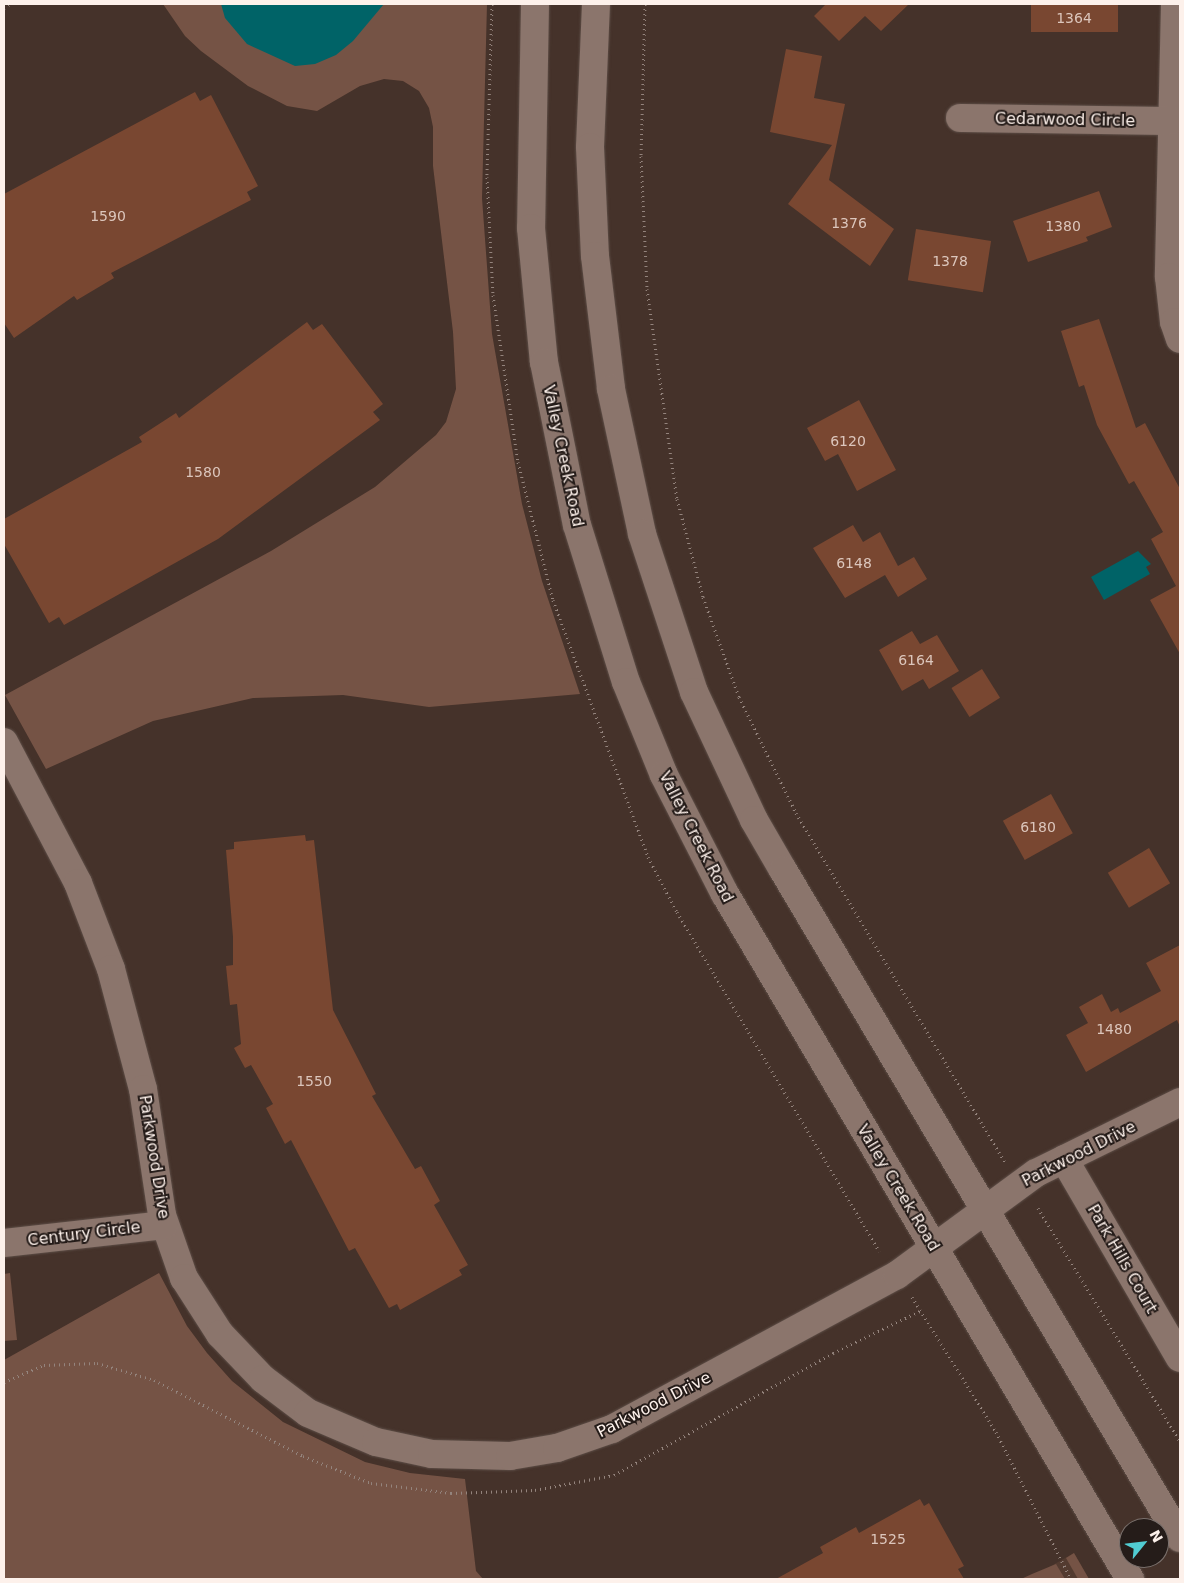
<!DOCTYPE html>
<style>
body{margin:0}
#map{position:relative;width:1184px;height:1583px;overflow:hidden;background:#45322a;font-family:"DejaVu Sans",sans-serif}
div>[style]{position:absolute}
.built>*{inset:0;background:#533b30}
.green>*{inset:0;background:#755345}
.water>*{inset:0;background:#006367}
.building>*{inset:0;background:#794731;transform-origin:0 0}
.path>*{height:3px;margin-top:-1.5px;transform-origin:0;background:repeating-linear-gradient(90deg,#94847d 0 1px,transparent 0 5px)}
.roads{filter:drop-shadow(0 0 1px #5d4e47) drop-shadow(0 0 1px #5d4e47)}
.minor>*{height:28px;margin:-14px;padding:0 14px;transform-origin:14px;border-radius:14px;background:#8b756c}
.secondary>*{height:28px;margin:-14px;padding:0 14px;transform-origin:14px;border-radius:14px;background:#8b756c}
span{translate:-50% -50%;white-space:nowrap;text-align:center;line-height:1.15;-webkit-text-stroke:4px #251c19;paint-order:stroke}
.number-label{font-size:14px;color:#dcc6bc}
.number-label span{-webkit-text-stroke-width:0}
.street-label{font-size:16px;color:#fdf1eb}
.frame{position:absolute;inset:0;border:5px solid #fdf1eb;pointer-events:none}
.north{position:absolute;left:1119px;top:1518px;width:50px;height:50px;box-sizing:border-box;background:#251c19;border:1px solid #7b716d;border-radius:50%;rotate:61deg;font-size:14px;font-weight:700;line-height:20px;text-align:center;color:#fdf1eb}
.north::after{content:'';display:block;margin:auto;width:18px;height:22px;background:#51ccd2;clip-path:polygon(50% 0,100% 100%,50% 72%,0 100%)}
</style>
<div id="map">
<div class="built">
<div style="clip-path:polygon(1074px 1553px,1089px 1579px,1028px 1579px)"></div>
</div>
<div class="green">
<div style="clip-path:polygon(163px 4px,487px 4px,482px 198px,492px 334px,522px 504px,542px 581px,580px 694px,429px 707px,343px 695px,253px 698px,153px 721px,46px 769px,5px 695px,271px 551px,375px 487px,436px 435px,446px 422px,456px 389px,453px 332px,433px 166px,433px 127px,429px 108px,419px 91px,403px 81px,384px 79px,360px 86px,317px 111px,287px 106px,248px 86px,201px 51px,185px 36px)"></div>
<div style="clip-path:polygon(10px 1273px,17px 1340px,4px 1341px,4px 1274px)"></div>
<div style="clip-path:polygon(159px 1273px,187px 1326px,207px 1353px,232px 1381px,283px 1422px,365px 1462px,410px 1473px,465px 1479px,476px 1571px,483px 1579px,4px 1579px,4px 1360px)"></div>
<div style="clip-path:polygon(1074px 1553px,1089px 1579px,1078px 1579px,1066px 1558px)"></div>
<div style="clip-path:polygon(1056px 1564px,1065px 1579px,1021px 1579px,1032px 1574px)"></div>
</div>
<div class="water">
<div style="clip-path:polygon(221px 4px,384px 4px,353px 41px,336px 55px,315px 64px,295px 66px,247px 44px,225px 18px)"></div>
<div style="clip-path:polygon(1138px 551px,1151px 564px,1146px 567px,1150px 574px,1104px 600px,1091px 577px)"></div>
</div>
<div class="building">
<div style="clip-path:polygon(826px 4px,909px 4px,881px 31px,865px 16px,839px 41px,814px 16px)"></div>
<div style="left:1031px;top:4px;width:87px;height:28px"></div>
<div style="clip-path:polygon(786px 49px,822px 56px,814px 98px,845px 104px,829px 180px,894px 229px,870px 266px,788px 204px,832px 145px,770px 132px)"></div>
<div style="clip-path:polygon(195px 92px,200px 101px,211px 95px,239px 149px,258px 186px,247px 192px,251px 200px,111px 273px,114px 278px,77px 300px,74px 296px,14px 338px,4px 323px,4px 194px)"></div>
<div style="clip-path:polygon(1099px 191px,1112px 227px,1086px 237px,1088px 241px,1028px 262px,1013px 221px)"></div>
<div style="left:916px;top:229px;width:76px;height:52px;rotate:9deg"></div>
<div style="clip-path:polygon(1099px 319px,1136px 428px,1145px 423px,1180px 489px,1180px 654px,1150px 600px,1176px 586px,1151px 539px,1163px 532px,1134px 481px,1129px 484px,1097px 425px,1084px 385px,1079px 387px,1061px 331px)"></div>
<div style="clip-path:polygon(307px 322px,313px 330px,322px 324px,383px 404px,373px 412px,380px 420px,218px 539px,64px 625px,59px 617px,49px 623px,4px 544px,4px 519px,142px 442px,139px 437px,176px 413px,179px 418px)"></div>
<div style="clip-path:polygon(859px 400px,896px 470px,857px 491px,838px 454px,825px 461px,807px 428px)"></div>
<div style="clip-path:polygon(853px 525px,863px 542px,880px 532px,898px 566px,914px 557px,927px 579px,898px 597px,885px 575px,845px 598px,813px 548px)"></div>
<div style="clip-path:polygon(912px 631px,920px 644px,937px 635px,959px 671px,929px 689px,923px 679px,902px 691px,879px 650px)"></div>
<div style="left:982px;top:669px;width:34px;height:36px;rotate:58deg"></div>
<div style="left:1051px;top:794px;width:45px;height:55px;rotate:61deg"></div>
<div style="clip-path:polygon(305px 835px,306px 841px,314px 840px,333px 1010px,376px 1094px,372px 1096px,415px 1169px,421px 1166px,440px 1201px,434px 1205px,468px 1265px,459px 1270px,462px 1275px,400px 1310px,397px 1304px,389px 1308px,355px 1248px,349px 1251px,291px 1140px,285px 1144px,266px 1108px,273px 1104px,251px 1065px,245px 1068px,234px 1048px,241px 1044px,237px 1004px,230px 1005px,226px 966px,233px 965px,233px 937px,226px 850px,234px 849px,234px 842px)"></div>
<div style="left:1149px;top:848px;width:41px;height:48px;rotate:59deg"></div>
<div style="clip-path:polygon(1180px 945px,1180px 1027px,1177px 1020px,1086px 1072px,1066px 1035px,1088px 1023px,1079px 1007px,1102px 994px,1111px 1012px,1118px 1008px,1120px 1013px,1161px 991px,1146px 963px)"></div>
<div style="clip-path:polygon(920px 1499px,924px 1506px,929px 1503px,964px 1566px,958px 1569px,964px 1579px,776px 1579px,823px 1553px,820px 1547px,856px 1527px,859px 1533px)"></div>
</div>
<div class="path">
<div style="left:492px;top:4px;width:173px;rotate:91.7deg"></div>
<div style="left:487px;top:177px;width:118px;rotate:87.1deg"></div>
<div style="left:493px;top:295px;width:169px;rotate:81.5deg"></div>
<div style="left:518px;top:462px;width:142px;rotate:75.8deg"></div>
<div style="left:553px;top:600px;width:274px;rotate:69.7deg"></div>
<div style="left:648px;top:857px;width:62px;rotate:62.2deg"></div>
<div style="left:677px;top:912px;width:395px;rotate:59.2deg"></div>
<div style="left:645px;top:4px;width:152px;rotate:91.5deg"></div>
<div style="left:641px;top:156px;width:133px;rotate:87.4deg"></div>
<div style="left:647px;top:289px;width:212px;rotate:81.9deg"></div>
<div style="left:677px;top:499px;width:101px;rotate:75.1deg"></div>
<div style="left:703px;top:597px;width:106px;rotate:70.2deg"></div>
<div style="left:739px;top:697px;width:129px;rotate:63.8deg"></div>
<div style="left:796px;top:813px;width:407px;rotate:59.1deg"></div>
<div style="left:4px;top:8px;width:7px;rotate:-34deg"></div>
<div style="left:1038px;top:1208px;width:274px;rotate:58.7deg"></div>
<div style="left:912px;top:1297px;width:159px;rotate:58.1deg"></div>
<div style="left:996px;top:1432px;width:165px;rotate:63deg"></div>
<div style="left:4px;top:1382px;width:43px;rotate:-23deg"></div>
<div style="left:44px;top:1365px;width:53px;rotate:-2.2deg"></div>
<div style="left:97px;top:1363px;width:59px;rotate:16.6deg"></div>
<div style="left:154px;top:1380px;width:167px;rotate:27deg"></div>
<div style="left:303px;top:1456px;width:73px;rotate:21.7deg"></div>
<div style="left:371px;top:1483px;width:81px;rotate:7.1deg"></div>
<div style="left:451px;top:1493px;width:84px;rotate:-2deg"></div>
<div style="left:535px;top:1490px;width:80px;rotate:-10.8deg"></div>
<div style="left:614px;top:1475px;width:251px;rotate:-29.1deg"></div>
<div style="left:833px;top:1353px;width:99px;rotate:-25.8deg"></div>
</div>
<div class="roads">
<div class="minor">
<div style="left:1175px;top:4px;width:273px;rotate:91.3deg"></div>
<div style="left:1169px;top:277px;width:45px;rotate:83.7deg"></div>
<div style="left:1174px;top:322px;width:18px;rotate:71deg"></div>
<div style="left:960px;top:118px;width:210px;rotate:0.8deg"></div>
<div style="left:4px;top:742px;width:159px;rotate:62.3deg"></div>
<div style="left:78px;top:883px;width:92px;rotate:69deg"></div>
<div style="left:111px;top:969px;width:124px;rotate:75.1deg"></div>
<div style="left:143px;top:1089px;width:127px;rotate:81.4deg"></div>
<div style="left:162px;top:1215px;width:67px;rotate:70.8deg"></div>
<div style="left:184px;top:1278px;width:67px;rotate:57.3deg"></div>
<div style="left:220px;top:1334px;width:62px;rotate:46.3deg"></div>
<div style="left:263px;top:1379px;width:56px;rotate:37.1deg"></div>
<div style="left:308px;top:1413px;width:74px;rotate:23.1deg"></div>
<div style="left:376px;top:1442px;width:57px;rotate:12.1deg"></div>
<div style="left:432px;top:1454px;width:78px;rotate:1.5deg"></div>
<div style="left:510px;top:1456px;width:48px;rotate:-9.7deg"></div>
<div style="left:557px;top:1448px;width:58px;rotate:-19.1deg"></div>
<div style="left:612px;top:1429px;width:324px;rotate:-28.4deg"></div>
<div style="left:897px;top:1275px;width:172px;rotate:-36.3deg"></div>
<div style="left:1036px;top:1173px;width:161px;rotate:-26.2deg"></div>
<div style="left:1064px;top:1159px;width:230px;rotate:59.8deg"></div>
<div style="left:4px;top:1243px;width:161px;rotate:-6.4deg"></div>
</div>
<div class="secondary">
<div style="left:535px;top:4px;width:224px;rotate:91deg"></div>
<div style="left:531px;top:228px;width:135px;rotate:84.5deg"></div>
<div style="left:544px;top:362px;width:166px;rotate:78.6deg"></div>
<div style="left:577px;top:525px;width:164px;rotate:72.7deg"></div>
<div style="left:626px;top:682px;width:100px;rotate:67.8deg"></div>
<div style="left:664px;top:775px;width:134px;rotate:62.9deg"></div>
<div style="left:725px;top:894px;width:796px;rotate:59.41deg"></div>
<div style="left:596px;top:4px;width:143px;rotate:92.4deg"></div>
<div style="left:590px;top:147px;width:109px;rotate:87.4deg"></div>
<div style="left:595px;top:256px;width:134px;rotate:83.1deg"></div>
<div style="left:611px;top:389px;width:148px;rotate:77.9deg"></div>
<div style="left:642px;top:534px;width:166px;rotate:71.8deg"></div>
<div style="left:694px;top:692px;width:141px;rotate:64.9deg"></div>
<div style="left:754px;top:820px;width:58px;rotate:59.9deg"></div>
<div style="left:783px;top:870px;width:777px;rotate:59.28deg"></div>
</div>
</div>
<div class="number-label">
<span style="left:1074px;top:18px">1364</span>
<span style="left:108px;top:216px">1590</span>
<span style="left:849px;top:223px">1376</span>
<span style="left:1063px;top:226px">1380</span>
<span style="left:950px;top:261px">1378</span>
<span style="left:848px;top:441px">6120</span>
<span style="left:203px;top:472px">1580</span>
<span style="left:854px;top:563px">6148</span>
<span style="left:916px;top:660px">6164</span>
<span style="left:1038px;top:827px">6180</span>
<span style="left:1114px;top:1029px">1480</span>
<span style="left:314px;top:1081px">1550</span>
<span style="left:888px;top:1539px">1525</span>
</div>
<div class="street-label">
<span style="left:1065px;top:120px;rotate:1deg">Cedarwood Circle</span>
<span style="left:563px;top:456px;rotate:78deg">Valley Creek Road</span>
<span style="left:696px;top:837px;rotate:63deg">Valley Creek Road</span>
<span style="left:1079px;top:1154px;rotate:-27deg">Parkwood Drive</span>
<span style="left:154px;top:1157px;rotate:81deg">Parkwood Drive</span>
<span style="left:898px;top:1188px;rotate:59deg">Valley Creek Road</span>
<span style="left:84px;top:1234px;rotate:-7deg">Century Circle</span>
<span style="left:1122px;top:1259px;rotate:60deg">Park Hills Court</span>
<span style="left:654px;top:1405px;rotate:-27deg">Parkwood Drive</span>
</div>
<div class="frame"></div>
<div class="north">N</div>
</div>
